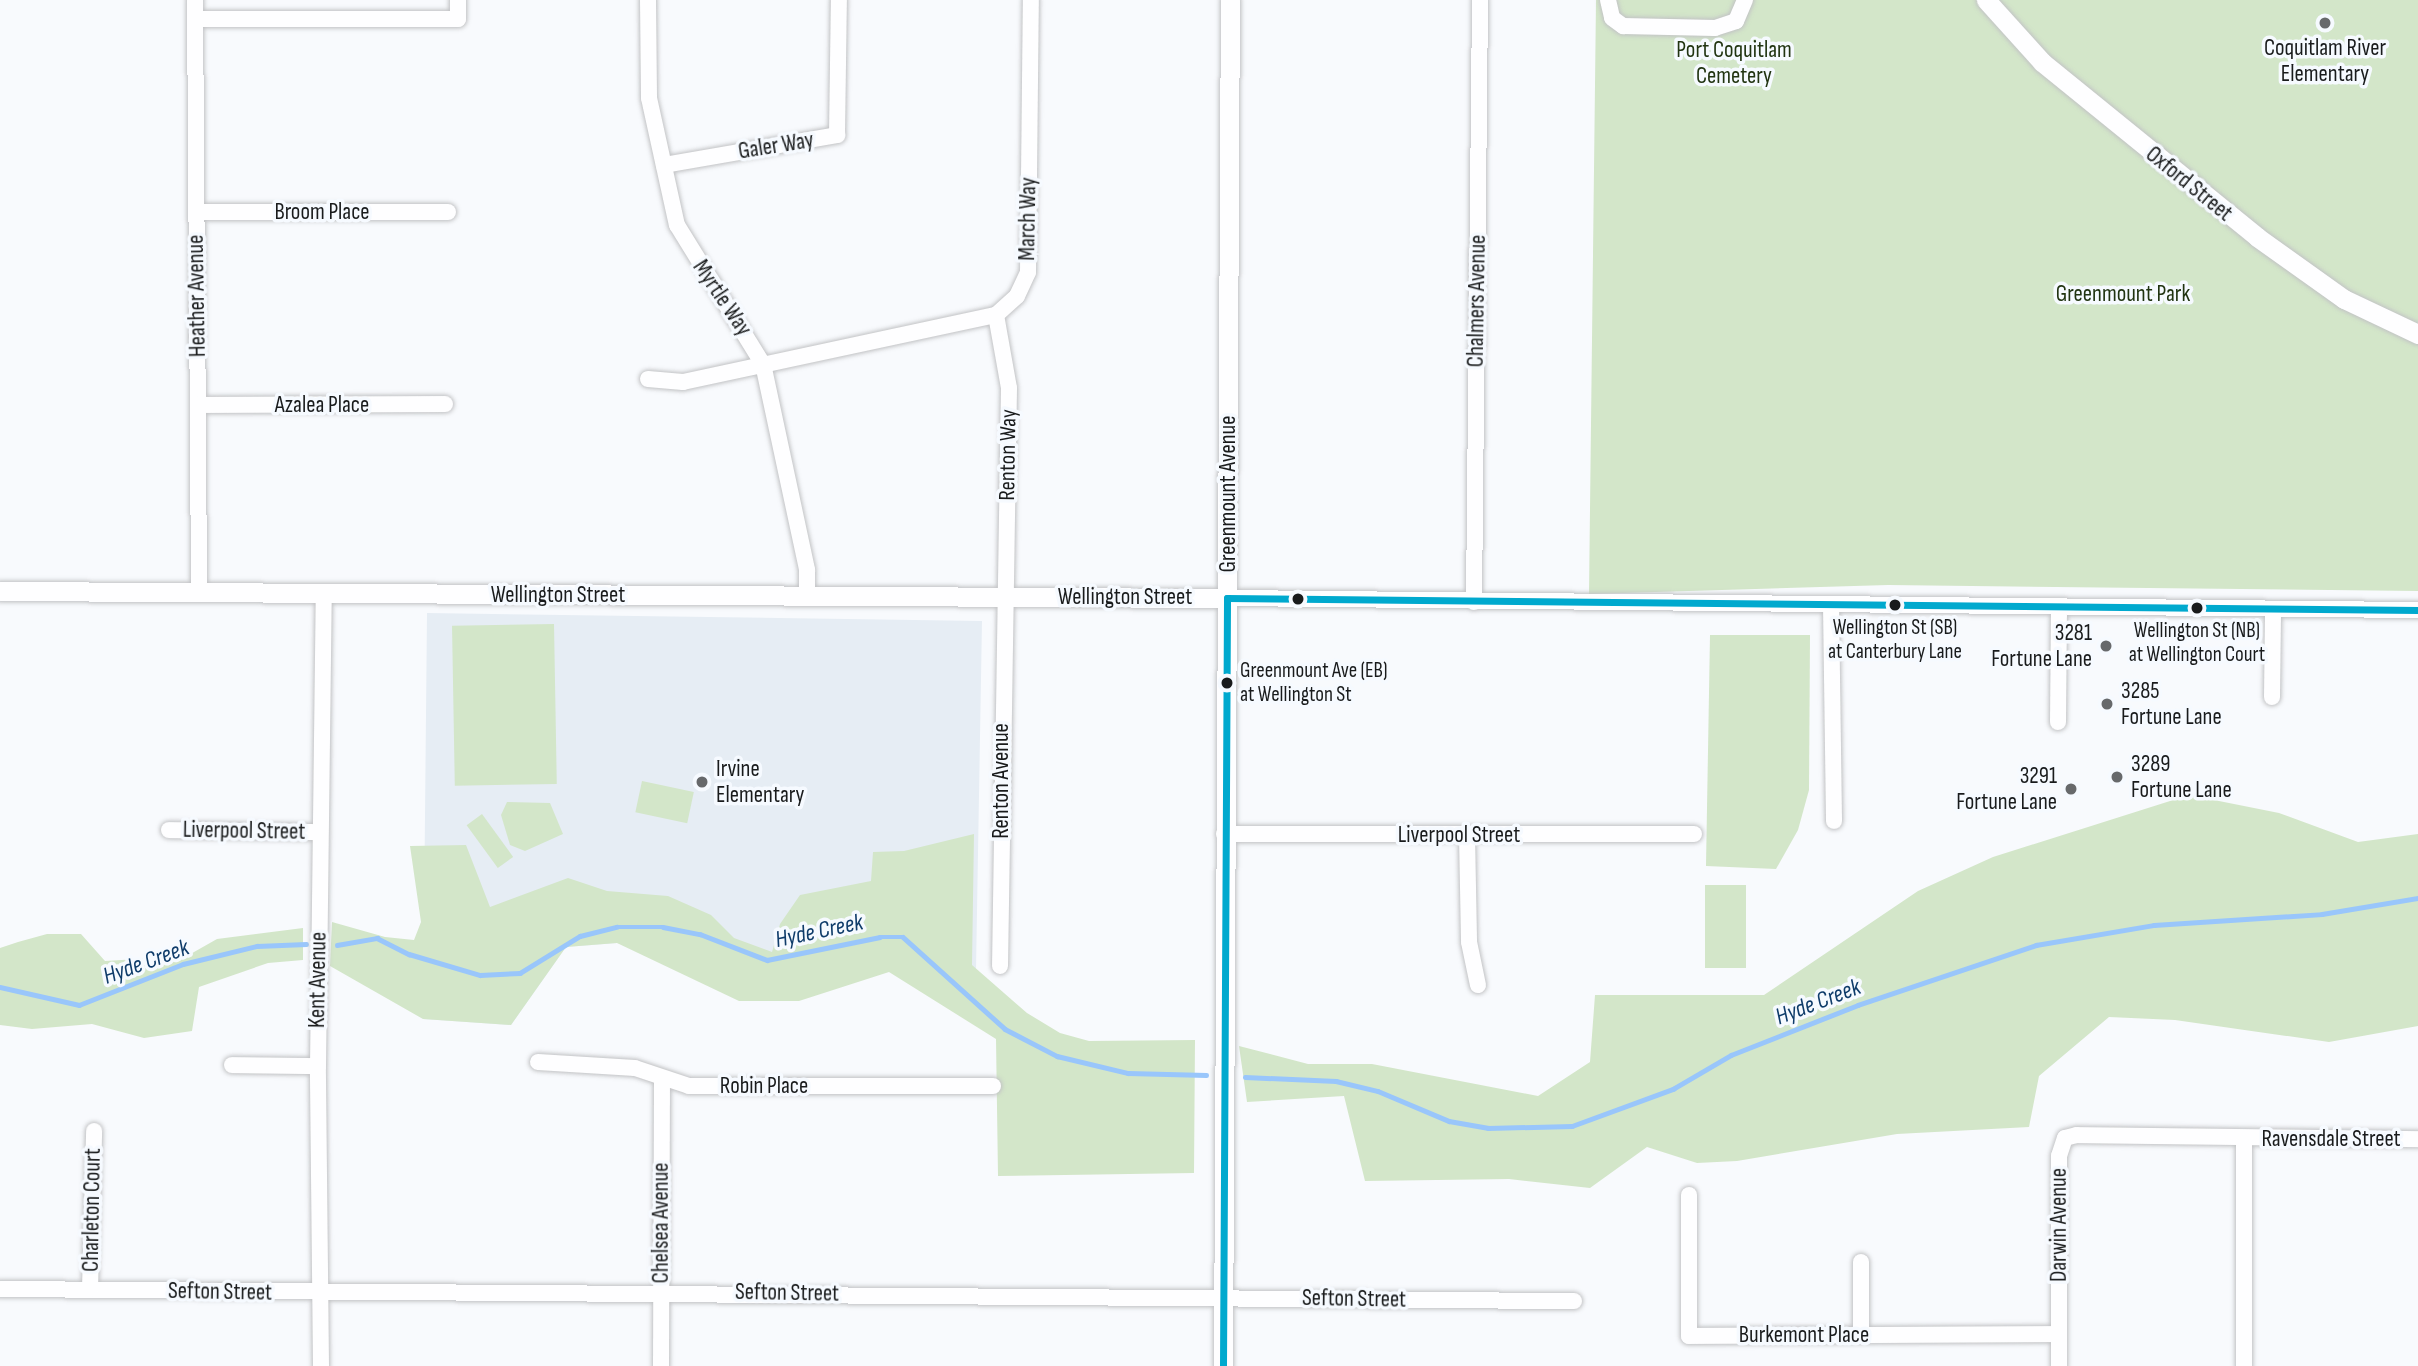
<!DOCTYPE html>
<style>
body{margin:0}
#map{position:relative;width:2418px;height:1366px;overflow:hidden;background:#f8fafd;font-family:"Sofia Sans Condensed",sans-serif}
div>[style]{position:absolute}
.built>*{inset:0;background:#e6edf4}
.green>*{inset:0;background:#d3e6c9;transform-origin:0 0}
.stream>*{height:4.5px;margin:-2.25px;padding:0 2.25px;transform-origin:2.25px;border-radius:2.25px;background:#99c6fb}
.roads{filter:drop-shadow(0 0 2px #c2c3c5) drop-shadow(0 0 2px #c2c3c5)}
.minor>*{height:16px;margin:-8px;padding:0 8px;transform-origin:8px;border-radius:8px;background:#fefeff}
.tertiary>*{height:19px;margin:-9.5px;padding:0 9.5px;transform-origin:9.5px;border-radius:9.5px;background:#fefeff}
.bus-1>*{height:7px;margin:-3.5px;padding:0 3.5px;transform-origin:3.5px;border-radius:3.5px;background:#00a9ce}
.dots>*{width:19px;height:19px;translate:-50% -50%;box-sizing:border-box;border:4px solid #f6faff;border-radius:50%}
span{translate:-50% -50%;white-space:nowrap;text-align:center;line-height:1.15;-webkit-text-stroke:7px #f6faff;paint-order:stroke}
.bus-label{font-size:21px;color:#191b1c}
.left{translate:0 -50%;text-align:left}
.poi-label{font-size:23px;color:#191b1c}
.right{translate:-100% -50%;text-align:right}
.park-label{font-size:23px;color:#213411}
.street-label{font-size:23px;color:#191b1c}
.water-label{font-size:24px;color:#0f3c6a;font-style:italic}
</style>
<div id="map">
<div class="built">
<div style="clip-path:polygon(427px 613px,982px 621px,976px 970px,617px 943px,566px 947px,511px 1025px,423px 1019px)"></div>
</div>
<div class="green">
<div style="clip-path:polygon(1596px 0,2418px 0,2418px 591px,1888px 585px,1589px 594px)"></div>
<div style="left:554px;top:624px;width:160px;height:102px;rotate:89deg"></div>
<div style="clip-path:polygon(1710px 635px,1810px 635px,1809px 790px,1798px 830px,1776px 869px,1706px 866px)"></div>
<div style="left:642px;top:781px;width:53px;height:32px;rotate:12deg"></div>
<div style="clip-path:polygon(2189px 795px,2279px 813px,2358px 842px,2418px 834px,2418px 1026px,2329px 1042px,2175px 1020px,2109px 1017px,2039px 1076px,2029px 1127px,1897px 1134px,1737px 1161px,1697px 1163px,1647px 1147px,1590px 1188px,1509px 1179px,1365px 1181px,1344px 1096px,1247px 1102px,1239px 1046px,1308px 1064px,1372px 1064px,1538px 1096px,1590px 1062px,1595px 995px,1764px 995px,1918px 891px,1993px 857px)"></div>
<div style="clip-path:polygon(507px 802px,550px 803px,563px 834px,525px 851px,510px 845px,501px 815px)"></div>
<div style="left:482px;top:814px;width:53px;height:19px;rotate:54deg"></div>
<div style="clip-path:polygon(974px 834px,972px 965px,1027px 1013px,1060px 1033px,1089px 1041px,1195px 1040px,1194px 1173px,998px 1176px,996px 1039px,889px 972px,799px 1001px,739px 1001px,617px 943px,566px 947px,511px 1025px,423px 1019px,330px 966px,332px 922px,385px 937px,414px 940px,421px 922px,410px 846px,466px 845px,490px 907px,568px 878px,607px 891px,668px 896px,711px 915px,734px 938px,772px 952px,780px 924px,800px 895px,871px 881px,873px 852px,904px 851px)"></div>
<div style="left:1705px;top:885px;width:41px;height:83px"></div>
<div style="clip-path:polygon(303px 928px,303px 960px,268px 963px,199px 987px,192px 1031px,144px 1038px,92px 1024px,32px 1029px,0 1025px,0 948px,18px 942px,47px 934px,81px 934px,105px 961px,187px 956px,217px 939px)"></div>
</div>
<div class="stream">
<div style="left:337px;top:945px;width:41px;rotate:-9.9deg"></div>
<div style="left:377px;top:938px;width:36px;rotate:27deg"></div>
<div style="left:409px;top:954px;width:74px;rotate:16.5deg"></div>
<div style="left:480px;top:975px;width:40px;rotate:-2.9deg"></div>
<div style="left:520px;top:973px;width:70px;rotate:-31.7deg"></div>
<div style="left:580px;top:936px;width:38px;rotate:-14deg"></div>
<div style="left:617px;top:927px;width:46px"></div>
<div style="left:663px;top:927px;width:38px;rotate:11deg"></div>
<div style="left:700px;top:934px;width:72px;rotate:21.2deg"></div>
<div style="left:767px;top:960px;width:115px;rotate:-11.5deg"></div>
<div style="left:880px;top:937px;width:23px"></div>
<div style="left:903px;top:937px;width:137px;rotate:42deg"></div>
<div style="left:1005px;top:1029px;width:59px;rotate:27.4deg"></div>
<div style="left:1057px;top:1056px;width:73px;rotate:13.5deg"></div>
<div style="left:1128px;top:1073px;width:78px;rotate:1.5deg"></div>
<div style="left:0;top:987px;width:81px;rotate:12.8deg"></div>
<div style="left:79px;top:1005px;width:112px;rotate:-21.5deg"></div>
<div style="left:183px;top:964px;width:76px;rotate:-13.7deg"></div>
<div style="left:257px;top:946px;width:49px;rotate:-2.3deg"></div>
<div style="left:1245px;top:1077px;width:91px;rotate:2.5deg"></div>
<div style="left:1336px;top:1081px;width:43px;rotate:13.4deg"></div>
<div style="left:1378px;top:1091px;width:77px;rotate:22.9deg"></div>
<div style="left:1449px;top:1121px;width:40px;rotate:10deg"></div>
<div style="left:1488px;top:1128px;width:84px;rotate:-1.4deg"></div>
<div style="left:1572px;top:1126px;width:108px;rotate:-20.1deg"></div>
<div style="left:1673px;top:1089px;width:67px;rotate:-30.4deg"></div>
<div style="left:1731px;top:1055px;width:136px;rotate:-21.5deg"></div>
<div style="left:1858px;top:1005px;width:188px;rotate:-18.6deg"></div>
<div style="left:2036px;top:945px;width:120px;rotate:-9.6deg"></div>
<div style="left:2154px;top:925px;width:168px;rotate:-3.7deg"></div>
<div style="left:2322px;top:914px;width:97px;rotate:-9.5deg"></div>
</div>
<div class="roads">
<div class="minor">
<div style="left:195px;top:0;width:592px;rotate:89.61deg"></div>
<div style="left:648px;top:0;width:98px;rotate:89.4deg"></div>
<div style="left:649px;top:98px;width:130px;rotate:77.6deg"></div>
<div style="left:677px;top:225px;width:163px;rotate:58.3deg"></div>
<div style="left:763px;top:364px;width:211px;rotate:77.9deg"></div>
<div style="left:807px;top:570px;width:26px;rotate:90deg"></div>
<div style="left:1608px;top:0;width:18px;rotate:77deg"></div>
<div style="left:1612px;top:18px;width:14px;rotate:36deg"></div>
<div style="left:1623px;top:26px;width:92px;rotate:1.2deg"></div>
<div style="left:1715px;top:28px;width:22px;rotate:-18deg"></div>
<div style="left:1736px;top:21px;width:23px;rotate:-67deg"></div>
<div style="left:196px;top:19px;width:262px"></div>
<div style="left:458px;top:19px;width:19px;rotate:-90deg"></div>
<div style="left:664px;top:165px;width:176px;rotate:-9.8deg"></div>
<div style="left:837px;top:135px;width:135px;rotate:-89.2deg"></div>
<div style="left:196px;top:212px;width:252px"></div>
<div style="left:996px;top:315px;width:74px;rotate:79.9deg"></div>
<div style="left:1009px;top:388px;width:578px;rotate:90.89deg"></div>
<div style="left:648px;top:379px;width:35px;rotate:5deg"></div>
<div style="left:683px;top:382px;width:320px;rotate:-12.1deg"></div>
<div style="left:996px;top:315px;width:28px;rotate:-42deg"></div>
<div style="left:1017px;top:296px;width:26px;rotate:-65deg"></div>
<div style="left:1028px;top:272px;width:272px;rotate:-89.4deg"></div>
<div style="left:200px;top:405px;width:245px;rotate:-0.2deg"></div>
<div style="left:1227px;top:598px;width:1191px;rotate:0.58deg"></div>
<div style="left:1474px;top:602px;width:602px;rotate:-89.43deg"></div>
<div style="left:1831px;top:605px;width:216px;rotate:89.2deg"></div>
<div style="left:2272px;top:697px;width:87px;rotate:-89.3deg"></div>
<div style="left:2058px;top:722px;width:115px;rotate:-89.5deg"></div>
<div style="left:169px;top:830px;width:151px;rotate:0.8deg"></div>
<div style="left:1224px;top:834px;width:470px"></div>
<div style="left:1467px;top:835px;width:107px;rotate:88.9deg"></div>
<div style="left:1469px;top:942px;width:44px;rotate:78.2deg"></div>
<div style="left:538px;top:1062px;width:97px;rotate:3.5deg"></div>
<div style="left:635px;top:1068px;width:57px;rotate:18.4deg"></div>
<div style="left:689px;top:1086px;width:304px"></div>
<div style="left:232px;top:1065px;width:86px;rotate:0.7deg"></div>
<div style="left:1689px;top:1195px;width:141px;rotate:90deg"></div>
<div style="left:1689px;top:1336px;width:370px;rotate:-0.3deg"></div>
<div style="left:0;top:1289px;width:1574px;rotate:0.44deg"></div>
<div style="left:90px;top:1289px;width:158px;rotate:-88.5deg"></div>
<div style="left:1861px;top:1335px;width:73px;rotate:-90deg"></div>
<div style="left:321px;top:1366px;width:300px;rotate:-90.6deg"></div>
<div style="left:318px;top:1066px;width:473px;rotate:-89.3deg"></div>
<div style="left:661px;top:1366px;width:287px;rotate:-89.8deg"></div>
<div style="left:2059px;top:1366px;width:210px;rotate:-90deg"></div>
<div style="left:2059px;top:1156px;width:19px;rotate:-72deg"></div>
<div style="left:2065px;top:1138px;width:12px;rotate:-14deg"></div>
<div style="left:2077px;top:1135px;width:341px;rotate:0.7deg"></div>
<div style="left:2244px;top:1366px;width:228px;rotate:-90deg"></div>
</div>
<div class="tertiary">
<div style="left:1986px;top:0;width:84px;rotate:47.9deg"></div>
<div style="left:2042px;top:62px;width:277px;rotate:39.1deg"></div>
<div style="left:2257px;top:237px;width:107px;rotate:35.5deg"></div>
<div style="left:2344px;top:299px;width:82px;rotate:25.3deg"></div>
<div style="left:0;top:591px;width:1227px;rotate:0.33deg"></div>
<div style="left:1223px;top:1366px;width:1366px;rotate:-89.71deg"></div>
</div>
</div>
<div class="bus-1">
<div style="left:1227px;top:598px;width:1191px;rotate:0.58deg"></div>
<div style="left:1223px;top:1366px;width:768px;rotate:-89.7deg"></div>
</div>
<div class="dots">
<div style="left:2325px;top:23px;background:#67696b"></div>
<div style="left:1298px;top:599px;background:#191b1c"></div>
<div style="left:1895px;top:605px;background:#191b1c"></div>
<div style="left:2197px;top:608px;background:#191b1c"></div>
<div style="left:2106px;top:646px;background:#67696b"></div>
<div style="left:1227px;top:683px;background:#191b1c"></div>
<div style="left:2107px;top:704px;background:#67696b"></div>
<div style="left:2117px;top:777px;background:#67696b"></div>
<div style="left:702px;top:782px;background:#67696b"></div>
<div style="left:2071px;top:789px;background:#67696b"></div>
</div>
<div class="bus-label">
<span style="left:1895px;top:640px">Wellington St (SB)<br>at Canterbury Lane</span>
<span style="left:2197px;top:643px">Wellington St (NB)<br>at Wellington Court</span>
<span class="left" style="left:1240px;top:683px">Greenmount Ave (EB)<br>at Wellington St</span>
</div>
<div class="poi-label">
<span style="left:2325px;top:61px">Coquitlam River<br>Elementary</span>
<span class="right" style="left:2092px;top:646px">3281<br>Fortune Lane</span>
<span class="left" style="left:2121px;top:704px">3285<br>Fortune Lane</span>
<span class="left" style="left:2131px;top:777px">3289<br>Fortune Lane</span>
<span class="left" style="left:716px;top:782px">Irvine<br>Elementary</span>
<span class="right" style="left:2057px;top:789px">3291<br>Fortune Lane</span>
</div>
<div class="park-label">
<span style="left:1734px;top:63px">Port Coquitlam<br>Cemetery</span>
<span style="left:2123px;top:294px">Greenmount Park</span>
</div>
<div class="street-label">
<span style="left:776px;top:146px;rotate:-9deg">Galer Way</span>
<span style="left:2189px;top:184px;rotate:39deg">Oxford Street</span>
<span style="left:322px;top:212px">Broom Place</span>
<span style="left:1028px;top:219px;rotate:-89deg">March Way</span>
<span style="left:197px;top:296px;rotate:-91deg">Heather Avenue</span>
<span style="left:722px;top:298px;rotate:56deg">Myrtle Way</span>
<span style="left:1477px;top:301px;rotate:-89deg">Chalmers Avenue</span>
<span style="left:322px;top:405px">Azalea Place</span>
<span style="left:1008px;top:455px;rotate:-89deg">Renton Way</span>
<span style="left:1228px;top:494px;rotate:-90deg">Greenmount Avenue</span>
<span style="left:558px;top:595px">Wellington Street</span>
<span style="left:1125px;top:597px">Wellington Street</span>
<span style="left:1001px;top:781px;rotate:-90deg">Renton Avenue</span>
<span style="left:244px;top:831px;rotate:1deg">Liverpool Street</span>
<span style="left:1459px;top:835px">Liverpool Street</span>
<span style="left:318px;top:980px;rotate:-89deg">Kent Avenue</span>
<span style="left:764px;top:1086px">Robin Place</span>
<span style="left:2331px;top:1139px">Ravensdale Street</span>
<span style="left:92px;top:1210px;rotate:-89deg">Charleton Court</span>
<span style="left:661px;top:1223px;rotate:-90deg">Chelsea Avenue</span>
<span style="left:2059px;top:1225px;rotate:-90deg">Darwin Avenue</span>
<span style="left:220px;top:1292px;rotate:1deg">Sefton Street</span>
<span style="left:787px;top:1293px;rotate:1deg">Sefton Street</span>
<span style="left:1354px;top:1299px;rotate:1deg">Sefton Street</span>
<span style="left:1804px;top:1335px">Burkemont Place</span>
</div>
<div class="water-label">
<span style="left:819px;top:931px;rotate:-12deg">Hyde Creek</span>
<span style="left:146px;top:962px;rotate:-20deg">Hyde Creek</span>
<span style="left:1818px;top:1002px;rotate:-21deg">Hyde Creek</span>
</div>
</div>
